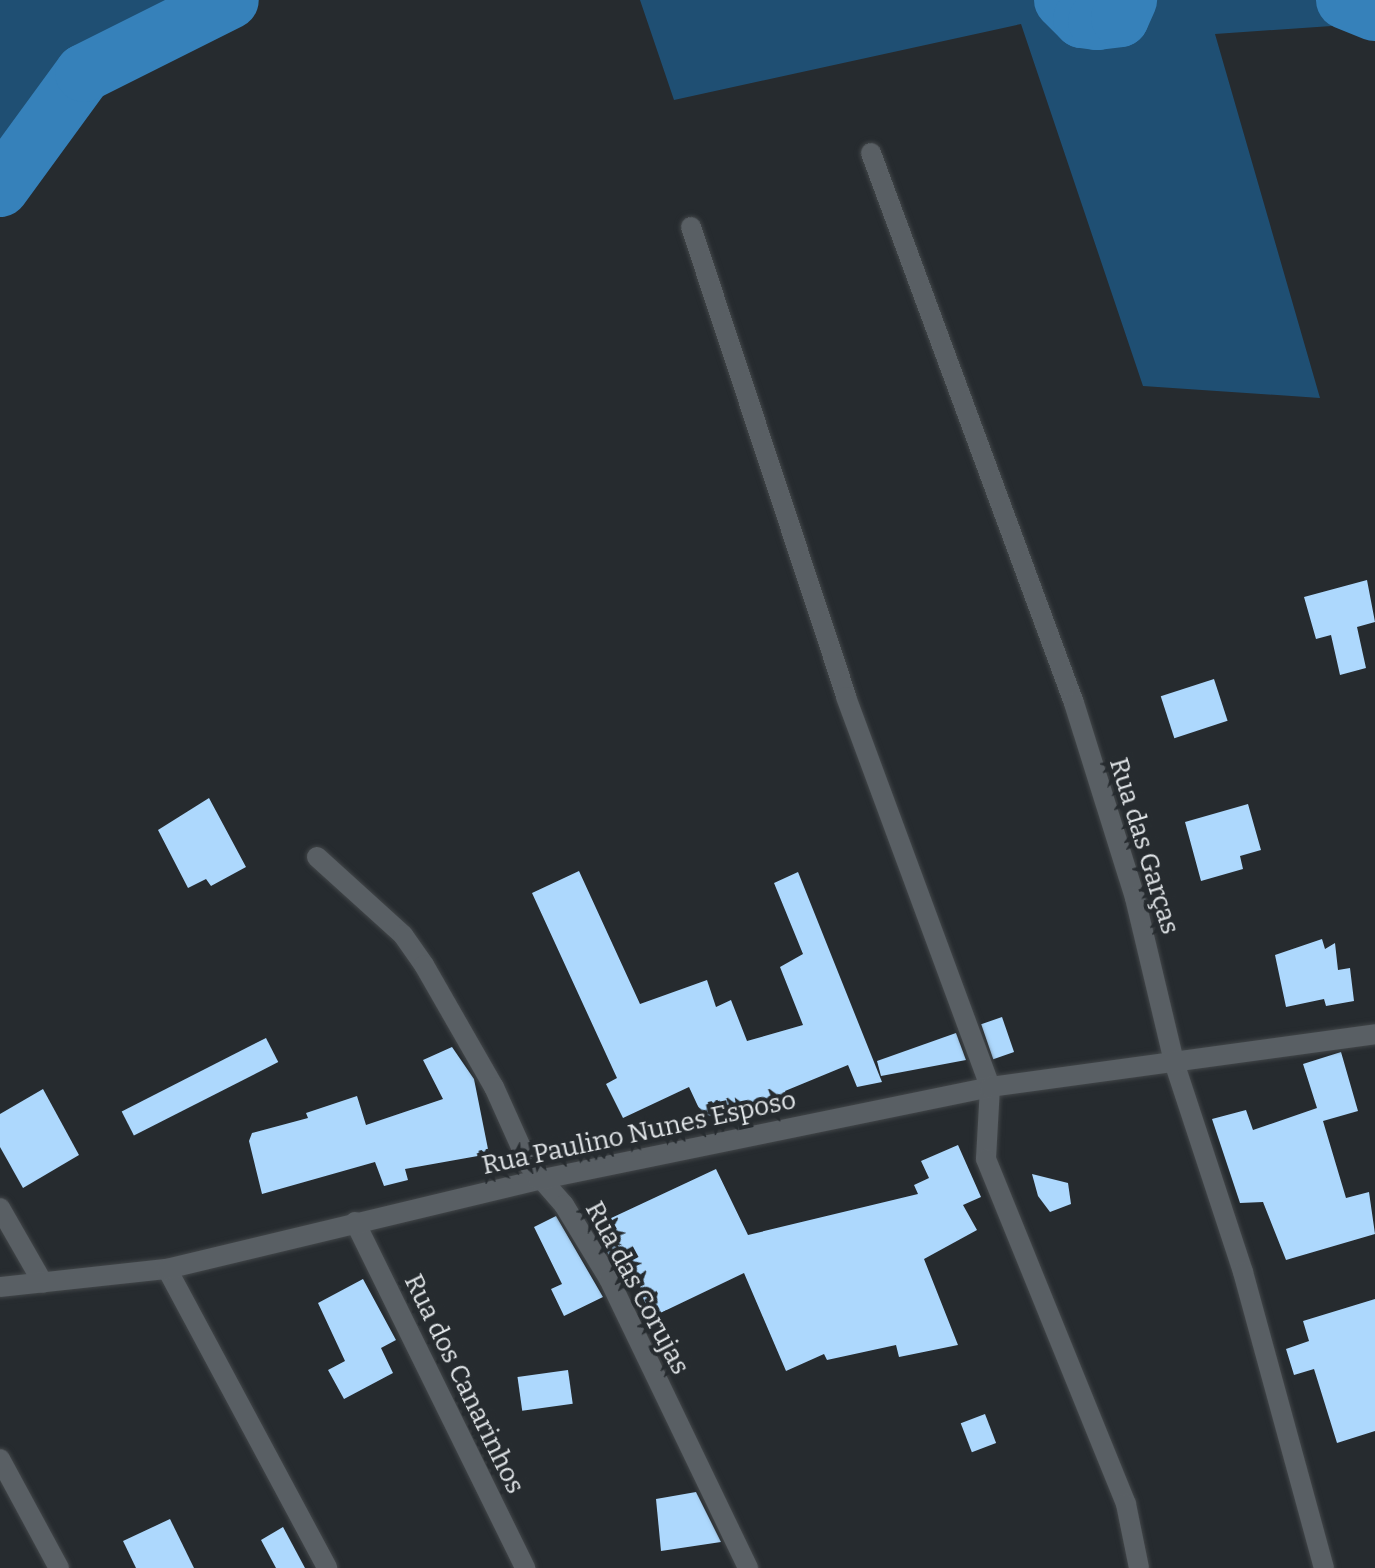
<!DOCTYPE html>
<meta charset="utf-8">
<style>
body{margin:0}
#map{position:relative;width:1375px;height:1568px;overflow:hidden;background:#262b2f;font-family:Bitter,serif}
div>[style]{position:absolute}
.green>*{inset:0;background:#1f4f73}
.river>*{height:58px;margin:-29px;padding:0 29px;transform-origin:29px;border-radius:29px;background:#3681ba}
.building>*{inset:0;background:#add8fd;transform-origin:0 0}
.roads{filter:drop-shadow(0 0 2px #424649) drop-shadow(0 0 2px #424649)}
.street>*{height:20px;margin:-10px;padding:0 10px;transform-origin:10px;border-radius:10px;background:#595f64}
span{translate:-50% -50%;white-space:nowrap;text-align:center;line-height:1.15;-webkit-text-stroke:8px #262b2f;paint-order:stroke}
.street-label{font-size:26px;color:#e2e6e9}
</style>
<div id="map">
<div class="green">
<div style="clip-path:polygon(0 0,194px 0,66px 61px,0 150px)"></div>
<div style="clip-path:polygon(640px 0,1375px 0,1375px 23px,1215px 34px,1320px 398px,1143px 386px,1021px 24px,674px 100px)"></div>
</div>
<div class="river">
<div style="left:1063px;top:0;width:27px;rotate:45deg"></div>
<div style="left:1082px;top:19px;width:15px;rotate:8deg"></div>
<div style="left:1097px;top:21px;width:23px;rotate:-7deg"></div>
<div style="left:1120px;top:18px;width:20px;rotate:-66deg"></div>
<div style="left:1345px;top:0;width:32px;rotate:22deg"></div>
<div style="left:0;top:188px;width:142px;rotate:-53.9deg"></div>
<div style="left:84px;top:73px;width:163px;rotate:-26.6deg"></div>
</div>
<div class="building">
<div style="clip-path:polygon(1367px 580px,1375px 622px,1357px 627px,1366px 668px,1340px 675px,1331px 635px,1316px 639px,1304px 597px)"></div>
<div style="left:1214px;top:679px;width:44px;height:56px;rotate:72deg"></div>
<div style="clip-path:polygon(209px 798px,246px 867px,211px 886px,206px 879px,188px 888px,158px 830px)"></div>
<div style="clip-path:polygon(1248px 804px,1261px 850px,1240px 856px,1243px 869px,1201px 881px,1185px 822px)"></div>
<div style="clip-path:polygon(579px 871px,640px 1004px,707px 980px,716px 1007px,731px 1000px,747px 1041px,803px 1025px,780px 967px,803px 954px,774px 883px,798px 872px,882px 1082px,857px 1087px,848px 1065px,785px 1091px,789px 1100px,703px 1117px,689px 1087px,623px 1118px,606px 1084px,617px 1078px,532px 893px)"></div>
<div style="clip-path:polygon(1322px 939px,1325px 949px,1335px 943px,1338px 970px,1350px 968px,1354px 1001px,1326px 1006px,1324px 999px,1286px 1007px,1275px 955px)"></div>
<div style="left:1002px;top:1017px;width:37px;height:22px;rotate:71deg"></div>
<div style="clip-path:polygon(956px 1033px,966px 1060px,881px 1076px,877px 1061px)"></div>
<div style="left:266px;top:1038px;width:27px;height:162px;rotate:63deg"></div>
<div style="clip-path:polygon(452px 1047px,474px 1079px,489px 1154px,405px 1169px,408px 1180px,384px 1186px,375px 1162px,262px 1194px,249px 1141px,252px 1133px,308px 1118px,306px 1113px,357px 1096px,366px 1125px,443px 1099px,423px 1060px)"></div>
<div style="clip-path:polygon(1341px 1052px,1358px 1111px,1323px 1121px,1346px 1198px,1369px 1192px,1375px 1234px,1286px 1260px,1263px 1202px,1240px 1203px,1212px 1119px,1246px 1110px,1253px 1130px,1317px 1108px,1303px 1064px)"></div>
<div style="clip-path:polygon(43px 1089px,79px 1155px,23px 1188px,0 1147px,0 1114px)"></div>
<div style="clip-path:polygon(958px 1145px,981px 1197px,963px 1205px,977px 1230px,924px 1259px,958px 1345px,899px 1357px,896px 1345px,827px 1360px,824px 1354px,786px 1371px,744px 1273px,652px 1317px,635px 1281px,627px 1285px,592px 1227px,716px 1169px,748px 1235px,918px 1194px,914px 1185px,929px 1178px,921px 1161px)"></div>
<div style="clip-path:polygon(1032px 1174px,1068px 1183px,1071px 1204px,1050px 1212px,1038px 1196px)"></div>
<div style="clip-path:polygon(556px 1216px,603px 1297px,564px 1316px,551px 1289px,562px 1284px,534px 1227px)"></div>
<div style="clip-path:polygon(363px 1279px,396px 1340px,381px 1348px,393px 1373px,344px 1399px,328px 1370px,345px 1361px,318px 1303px)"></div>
<div style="clip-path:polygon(1375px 1299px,1375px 1431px,1337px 1443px,1314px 1369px,1294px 1375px,1286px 1349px,1309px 1341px,1303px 1321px)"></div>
<div style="left:568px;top:1370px;width:34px;height:51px;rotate:82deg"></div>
<div style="left:985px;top:1414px;width:31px;height:26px;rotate:69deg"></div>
<div style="clip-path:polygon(696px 1492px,721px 1542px,661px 1551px,656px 1499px)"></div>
<div style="clip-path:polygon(170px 1519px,194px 1568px,136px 1568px,123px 1541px)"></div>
<div style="clip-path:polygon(283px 1527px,305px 1568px,276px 1568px,261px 1540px)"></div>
</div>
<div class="roads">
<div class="street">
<div style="left:871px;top:153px;width:586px;rotate:69.74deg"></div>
<div style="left:1074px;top:703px;width:204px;rotate:72.6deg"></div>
<div style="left:1135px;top:898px;width:169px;rotate:76.6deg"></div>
<div style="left:1174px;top:1062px;width:221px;rotate:71.8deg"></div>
<div style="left:1243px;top:1272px;width:307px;rotate:74.7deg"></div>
<div style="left:691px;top:227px;width:495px;rotate:71.7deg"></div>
<div style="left:846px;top:697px;width:416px;rotate:69.7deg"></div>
<div style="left:990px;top:1087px;width:72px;rotate:93.2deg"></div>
<div style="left:986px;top:1159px;width:372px;rotate:67.9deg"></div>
<div style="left:1126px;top:1504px;width:65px;rotate:78.5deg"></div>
<div style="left:317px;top:857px;width:116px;rotate:42.2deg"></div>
<div style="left:403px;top:935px;width:37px;rotate:55deg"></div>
<div style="left:424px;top:965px;width:141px;rotate:60.2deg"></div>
<div style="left:494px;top:1087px;width:85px;rotate:65.8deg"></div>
<div style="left:529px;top:1165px;width:53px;rotate:48.8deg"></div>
<div style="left:564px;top:1205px;width:87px;rotate:58.7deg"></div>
<div style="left:609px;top:1279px;width:321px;rotate:64.3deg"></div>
<div style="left:0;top:1208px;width:86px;rotate:60.2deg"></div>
<div style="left:355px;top:1222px;width:386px;rotate:63.8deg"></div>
<div style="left:167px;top:1269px;width:339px;rotate:61.8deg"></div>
<div style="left:0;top:1287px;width:168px;rotate:-6.2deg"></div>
<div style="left:167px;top:1269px;width:382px;rotate:-13.5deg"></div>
<div style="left:538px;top:1180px;width:461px;rotate:-11.6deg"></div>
<div style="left:990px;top:1087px;width:389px;rotate:-7.8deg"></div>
<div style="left:0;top:1459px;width:124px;rotate:61.6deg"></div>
</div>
</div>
<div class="street-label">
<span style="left:1144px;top:846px;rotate:73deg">Rua das Garças</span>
<span style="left:639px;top:1133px;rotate:-12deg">Rua Paulino Nunes Esposo</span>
<span style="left:637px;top:1288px;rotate:62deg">Rua das Corujas</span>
<span style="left:464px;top:1384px;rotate:64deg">Rua dos Canarinhos</span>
</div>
</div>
